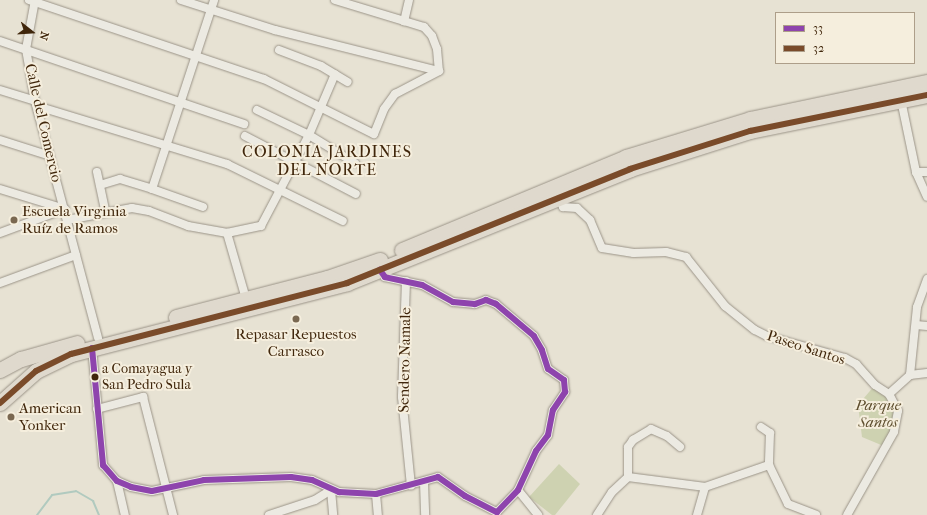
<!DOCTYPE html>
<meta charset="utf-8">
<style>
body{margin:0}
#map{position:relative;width:927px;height:515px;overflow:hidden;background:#e7e2d3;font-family:"IM FELL French Canon",serif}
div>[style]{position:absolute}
.green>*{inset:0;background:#ced2b1}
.stream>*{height:2px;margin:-1px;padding:0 1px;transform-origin:1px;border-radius:1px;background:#b1cabf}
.roads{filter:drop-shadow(0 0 1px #9b9488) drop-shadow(0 0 1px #9b9488)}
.street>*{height:8px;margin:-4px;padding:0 4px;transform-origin:4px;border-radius:4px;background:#eceae2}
.highway>*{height:15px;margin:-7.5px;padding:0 7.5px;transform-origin:7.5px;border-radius:7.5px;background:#dfd9cd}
.bus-1>*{height:6px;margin:-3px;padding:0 3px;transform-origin:3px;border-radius:3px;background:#8e44ad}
.bus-2>*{height:6px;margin:-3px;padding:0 3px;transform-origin:3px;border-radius:3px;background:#7a4b2a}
.dots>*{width:11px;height:11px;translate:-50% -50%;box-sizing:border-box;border:2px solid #f5eedd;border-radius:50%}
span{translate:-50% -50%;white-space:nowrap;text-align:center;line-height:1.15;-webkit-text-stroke:4px #f5eedd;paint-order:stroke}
.bus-label{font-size:14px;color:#40260b}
.left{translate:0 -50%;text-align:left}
.street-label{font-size:15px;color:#40260b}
.poi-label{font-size:15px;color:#40260b}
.park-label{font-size:15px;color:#5e4e2e;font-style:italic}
.neighbourhood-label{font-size:16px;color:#40260b;letter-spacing:1px}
.legend{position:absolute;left:775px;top:12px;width:140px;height:52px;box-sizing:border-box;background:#f5eedd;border:1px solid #ad9e89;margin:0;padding:5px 7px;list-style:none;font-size:12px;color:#40260b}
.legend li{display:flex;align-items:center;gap:8px;height:20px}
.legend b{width:20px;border:1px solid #ad9e89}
.north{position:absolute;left:12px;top:12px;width:40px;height:40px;-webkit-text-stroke:3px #f5eedd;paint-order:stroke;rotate:107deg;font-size:11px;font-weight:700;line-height:16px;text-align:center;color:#40260b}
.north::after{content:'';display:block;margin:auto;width:14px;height:18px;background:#40260b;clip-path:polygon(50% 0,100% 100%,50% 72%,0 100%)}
</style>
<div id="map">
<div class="green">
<div style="clip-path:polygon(875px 385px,882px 388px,898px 411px,886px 447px,862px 437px,858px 405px)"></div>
<div style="clip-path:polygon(559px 464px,580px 484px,555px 515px,552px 515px,529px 497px)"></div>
</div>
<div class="stream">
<div style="left:37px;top:515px;width:25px;rotate:-53deg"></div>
<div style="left:52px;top:495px;width:24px;rotate:-9deg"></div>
<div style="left:76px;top:491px;width:20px;rotate:30deg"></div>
<div style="left:93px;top:501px;width:15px;rotate:67deg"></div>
</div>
<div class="roads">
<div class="street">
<div style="left:29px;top:0;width:248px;rotate:18.6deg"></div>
<div style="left:264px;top:79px;width:123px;rotate:26.6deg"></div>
<div style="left:374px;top:134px;width:27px;rotate:-68deg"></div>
<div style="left:384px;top:109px;width:19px;rotate:-54deg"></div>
<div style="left:395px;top:94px;width:50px;rotate:-27.6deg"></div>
<div style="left:35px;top:0;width:50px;rotate:100.4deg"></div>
<div style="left:26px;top:49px;width:53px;rotate:80.2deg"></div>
<div style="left:35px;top:101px;width:245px;rotate:75.1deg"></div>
<div style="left:181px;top:0;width:99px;rotate:17.7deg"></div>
<div style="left:275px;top:30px;width:168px;rotate:14.1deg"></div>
<div style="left:335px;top:0;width:72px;rotate:16.9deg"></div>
<div style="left:409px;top:0;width:22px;rotate:103deg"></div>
<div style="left:404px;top:21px;width:21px;rotate:17deg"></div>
<div style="left:424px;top:27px;width:12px;rotate:48deg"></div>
<div style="left:432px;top:36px;width:14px;rotate:69deg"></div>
<div style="left:437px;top:49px;width:22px;rotate:85deg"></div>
<div style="left:0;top:41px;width:258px;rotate:18.8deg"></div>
<div style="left:279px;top:50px;width:45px;rotate:20.9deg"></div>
<div style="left:321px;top:66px;width:31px;rotate:31deg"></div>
<div style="left:0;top:90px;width:37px;rotate:17deg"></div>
<div style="left:901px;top:100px;width:74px;rotate:78.2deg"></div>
<div style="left:916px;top:172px;width:27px;rotate:66deg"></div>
<div style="left:37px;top:106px;width:199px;rotate:17deg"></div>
<div style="left:227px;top:164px;width:129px;rotate:26.2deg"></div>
<div style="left:257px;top:110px;width:58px;rotate:25.7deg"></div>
<div style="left:309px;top:135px;width:54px;rotate:31.3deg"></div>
<div style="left:245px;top:136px;width:125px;rotate:27.6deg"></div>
<div style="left:0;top:140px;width:52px;rotate:17.7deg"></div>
<div style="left:97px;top:172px;width:40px;rotate:78deg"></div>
<div style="left:916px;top:172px;width:11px"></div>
<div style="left:100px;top:185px;width:21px;rotate:-17deg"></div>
<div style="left:120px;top:179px;width:34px;rotate:17deg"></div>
<div style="left:0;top:189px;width:68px;rotate:17.1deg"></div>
<div style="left:559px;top:198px;width:10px;rotate:66deg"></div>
<div style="left:563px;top:207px;width:14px;rotate:4deg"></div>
<div style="left:577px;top:208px;width:18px;rotate:43deg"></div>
<div style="left:590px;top:220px;width:30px;rotate:67deg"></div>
<div style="left:602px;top:248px;width:32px;rotate:9deg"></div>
<div style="left:634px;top:253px;width:32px;rotate:-2deg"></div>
<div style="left:666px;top:252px;width:21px;rotate:14deg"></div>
<div style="left:686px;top:257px;width:63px;rotate:51.5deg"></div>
<div style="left:725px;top:306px;width:38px;rotate:39deg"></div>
<div style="left:755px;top:330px;width:13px;rotate:27deg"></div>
<div style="left:767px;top:336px;width:81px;rotate:15.8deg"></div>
<div style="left:845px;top:358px;width:13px;rotate:29deg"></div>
<div style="left:856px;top:364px;width:28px;rotate:48deg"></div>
<div style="left:875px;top:385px;width:17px;rotate:33deg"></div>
<div style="left:889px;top:394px;width:19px;rotate:62deg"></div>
<div style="left:898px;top:411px;width:21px;rotate:101deg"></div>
<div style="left:894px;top:432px;width:95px;rotate:119.5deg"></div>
<div style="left:203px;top:207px;width:54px;rotate:-160.6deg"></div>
<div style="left:152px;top:189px;width:199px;rotate:-71.8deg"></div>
<div style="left:67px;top:220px;width:66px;rotate:-10.5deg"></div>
<div style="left:132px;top:208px;width:17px;rotate:10deg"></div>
<div style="left:149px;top:211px;width:42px;rotate:21deg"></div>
<div style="left:188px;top:226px;width:40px;rotate:10deg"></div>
<div style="left:227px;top:233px;width:35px;rotate:-12deg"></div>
<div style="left:261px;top:226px;width:103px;rotate:-62.2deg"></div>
<div style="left:309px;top:135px;width:66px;rotate:-66.9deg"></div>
<div style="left:0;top:233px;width:69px;rotate:-20.3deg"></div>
<div style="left:227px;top:233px;width:69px;rotate:73.9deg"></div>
<div style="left:406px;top:281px;width:116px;rotate:92deg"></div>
<div style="left:402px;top:397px;width:89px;rotate:84.2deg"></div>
<div style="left:0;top:283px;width:81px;rotate:-20.2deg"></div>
<div style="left:916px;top:325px;width:11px;rotate:5deg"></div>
<div style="left:92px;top:348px;width:118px;rotate:84.6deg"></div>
<div style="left:103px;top:465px;width:21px;rotate:49deg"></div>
<div style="left:117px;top:481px;width:15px;rotate:23deg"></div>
<div style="left:131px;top:487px;width:21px;rotate:11deg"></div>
<div style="left:152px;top:491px;width:53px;rotate:-11.9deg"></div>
<div style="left:204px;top:480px;width:87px;rotate:-2deg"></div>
<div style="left:291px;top:477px;width:21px;rotate:8deg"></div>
<div style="left:312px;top:480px;width:30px;rotate:24deg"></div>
<div style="left:339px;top:492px;width:37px;rotate:3deg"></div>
<div style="left:376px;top:494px;width:64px;rotate:-15.3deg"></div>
<div style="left:438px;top:477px;width:33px;rotate:35deg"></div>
<div style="left:465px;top:496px;width:36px;rotate:27deg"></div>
<div style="left:497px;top:512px;width:30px;rotate:-46deg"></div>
<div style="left:518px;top:490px;width:43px;rotate:-65.2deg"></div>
<div style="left:536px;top:451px;width:20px;rotate:-53deg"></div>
<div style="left:548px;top:435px;width:25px;rotate:-79deg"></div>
<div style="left:553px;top:410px;width:22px;rotate:-56deg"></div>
<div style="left:565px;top:392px;width:12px;rotate:-95deg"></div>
<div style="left:564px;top:380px;width:19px;rotate:-145deg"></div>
<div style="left:548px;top:369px;width:20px;rotate:-108deg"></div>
<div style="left:542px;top:350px;width:16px;rotate:-120deg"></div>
<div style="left:534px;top:336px;width:50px;rotate:-139.9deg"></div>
<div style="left:496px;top:304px;width:11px;rotate:-158deg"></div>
<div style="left:486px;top:300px;width:12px;rotate:160deg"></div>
<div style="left:475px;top:304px;width:22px;rotate:-175deg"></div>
<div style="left:453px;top:302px;width:35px;rotate:-151deg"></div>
<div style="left:422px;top:285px;width:38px;rotate:-168deg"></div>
<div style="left:385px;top:277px;width:9px;rotate:-126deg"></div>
<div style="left:910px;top:375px;width:68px;rotate:-84.1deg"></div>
<div style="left:917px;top:307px;width:30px;rotate:-70deg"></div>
<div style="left:889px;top:394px;width:28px;rotate:-42deg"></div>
<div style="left:910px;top:375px;width:17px;rotate:-7deg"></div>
<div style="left:97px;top:409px;width:48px;rotate:-14.6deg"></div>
<div style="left:143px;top:397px;width:122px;rotate:75.7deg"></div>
<div style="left:761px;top:427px;width:11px;rotate:34deg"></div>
<div style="left:770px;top:433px;width:32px;rotate:92deg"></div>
<div style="left:628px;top:477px;width:30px;rotate:-90deg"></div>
<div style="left:628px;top:447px;width:9px;rotate:-54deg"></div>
<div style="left:633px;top:440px;width:21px;rotate:-31deg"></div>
<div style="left:651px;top:429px;width:17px;rotate:24deg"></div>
<div style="left:667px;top:436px;width:17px;rotate:40deg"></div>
<div style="left:117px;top:481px;width:35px;rotate:77deg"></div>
<div style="left:424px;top:482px;width:33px;rotate:88deg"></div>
<div style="left:518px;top:490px;width:32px;rotate:51deg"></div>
<div style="left:376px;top:494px;width:21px;rotate:85deg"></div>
<div style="left:269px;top:515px;width:48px;rotate:-18.1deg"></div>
<div style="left:315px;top:500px;width:19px;rotate:-32deg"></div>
<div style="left:331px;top:490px;width:25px;rotate:85deg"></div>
<div style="left:597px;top:515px;width:27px;rotate:-57deg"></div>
<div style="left:612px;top:492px;width:22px;rotate:-43deg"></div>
<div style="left:628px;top:477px;width:78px;rotate:7.4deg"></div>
<div style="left:705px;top:487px;width:68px;rotate:-19deg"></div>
<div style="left:769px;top:465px;width:43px;rotate:64deg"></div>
<div style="left:788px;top:504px;width:30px;rotate:21deg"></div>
<div style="left:697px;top:515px;width:29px;rotate:-74deg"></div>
</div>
<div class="highway">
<div style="left:402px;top:250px;width:243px;rotate:-22.5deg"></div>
<div style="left:626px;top:157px;width:130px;rotate:-17deg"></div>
<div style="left:750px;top:119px;width:181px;rotate:-11.8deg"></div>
<div style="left:176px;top:317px;width:156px;rotate:-14.5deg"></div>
<div style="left:327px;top:278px;width:56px;rotate:-18.8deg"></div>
<div style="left:0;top:370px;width:24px;rotate:-28deg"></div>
<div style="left:21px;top:359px;width:58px;rotate:-15.9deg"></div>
<div style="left:0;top:403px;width:48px;rotate:-41.6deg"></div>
<div style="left:36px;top:371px;width:39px;rotate:-26deg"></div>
<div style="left:71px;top:354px;width:285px;rotate:-14.4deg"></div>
<div style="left:347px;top:283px;width:305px;rotate:-21.9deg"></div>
<div style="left:630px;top:169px;width:126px;rotate:-17.6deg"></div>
<div style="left:750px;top:131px;width:181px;rotate:-11.5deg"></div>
</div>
</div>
<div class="bus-1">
<div style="left:92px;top:348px;width:118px;rotate:84.6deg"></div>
<div style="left:103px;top:465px;width:21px;rotate:49deg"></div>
<div style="left:117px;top:481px;width:15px;rotate:23deg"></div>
<div style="left:131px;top:487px;width:21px;rotate:11deg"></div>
<div style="left:152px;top:491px;width:53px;rotate:-11.9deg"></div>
<div style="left:204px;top:480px;width:87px;rotate:-2deg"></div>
<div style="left:291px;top:477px;width:21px;rotate:8deg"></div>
<div style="left:312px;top:480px;width:30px;rotate:24deg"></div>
<div style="left:339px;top:492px;width:37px;rotate:3deg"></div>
<div style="left:376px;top:494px;width:64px;rotate:-15.3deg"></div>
<div style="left:438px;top:477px;width:33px;rotate:35deg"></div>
<div style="left:465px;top:496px;width:36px;rotate:27deg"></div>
<div style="left:497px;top:512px;width:30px;rotate:-46deg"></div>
<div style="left:518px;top:490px;width:43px;rotate:-65.2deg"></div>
<div style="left:536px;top:451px;width:20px;rotate:-53deg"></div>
<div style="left:548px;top:435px;width:25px;rotate:-79deg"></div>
<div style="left:553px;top:410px;width:22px;rotate:-56deg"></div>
<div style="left:565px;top:392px;width:12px;rotate:-95deg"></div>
<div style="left:564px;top:380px;width:19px;rotate:-145deg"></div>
<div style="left:548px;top:369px;width:20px;rotate:-108deg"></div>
<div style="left:542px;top:350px;width:16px;rotate:-120deg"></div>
<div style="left:534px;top:336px;width:50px;rotate:-139.9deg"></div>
<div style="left:496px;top:304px;width:11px;rotate:-158deg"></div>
<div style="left:486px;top:300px;width:12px;rotate:160deg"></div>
<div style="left:475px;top:304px;width:22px;rotate:-175deg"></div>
<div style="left:453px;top:302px;width:35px;rotate:-151deg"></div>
<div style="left:422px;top:285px;width:38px;rotate:-168deg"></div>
<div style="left:385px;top:277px;width:9px;rotate:-126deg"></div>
</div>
<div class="bus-2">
<div style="left:0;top:403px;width:48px;rotate:-41.6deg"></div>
<div style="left:36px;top:371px;width:39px;rotate:-26deg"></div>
<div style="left:71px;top:354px;width:285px;rotate:-14.4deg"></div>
<div style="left:347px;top:283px;width:305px;rotate:-21.9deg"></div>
<div style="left:630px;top:169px;width:126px;rotate:-17.6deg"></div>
<div style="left:750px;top:131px;width:181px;rotate:-11.5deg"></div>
</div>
<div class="dots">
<div style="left:14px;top:220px;background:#7a6851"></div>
<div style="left:296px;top:319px;background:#7a6851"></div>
<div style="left:95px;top:377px;background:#40260b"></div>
<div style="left:11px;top:417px;background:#7a6851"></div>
</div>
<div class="bus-label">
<span class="left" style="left:102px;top:377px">a Comayagua y<br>San Pedro Sula</span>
</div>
<div class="street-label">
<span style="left:43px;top:123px;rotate:77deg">Calle del Comercio</span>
<span style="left:806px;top:348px;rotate:18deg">Paseo Santos</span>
<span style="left:405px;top:360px;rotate:-89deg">Sendero Namale</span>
</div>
<div class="poi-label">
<span class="left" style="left:22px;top:220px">Escuela Virginia<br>Ruíz de Ramos</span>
<span style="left:296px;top:343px">Repasar Repuestos<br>Carrasco</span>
<span class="left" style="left:19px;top:417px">American<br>Yonker</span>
</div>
<div class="park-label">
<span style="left:878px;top:414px">Parque<br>Santos</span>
</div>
<div class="neighbourhood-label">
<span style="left:327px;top:161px">COLONIA JARDINES<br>DEL NORTE</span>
</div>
<ul class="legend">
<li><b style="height:5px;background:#8e44ad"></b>33</li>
<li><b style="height:5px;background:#7a4b2a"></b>32</li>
</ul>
<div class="north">N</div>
</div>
